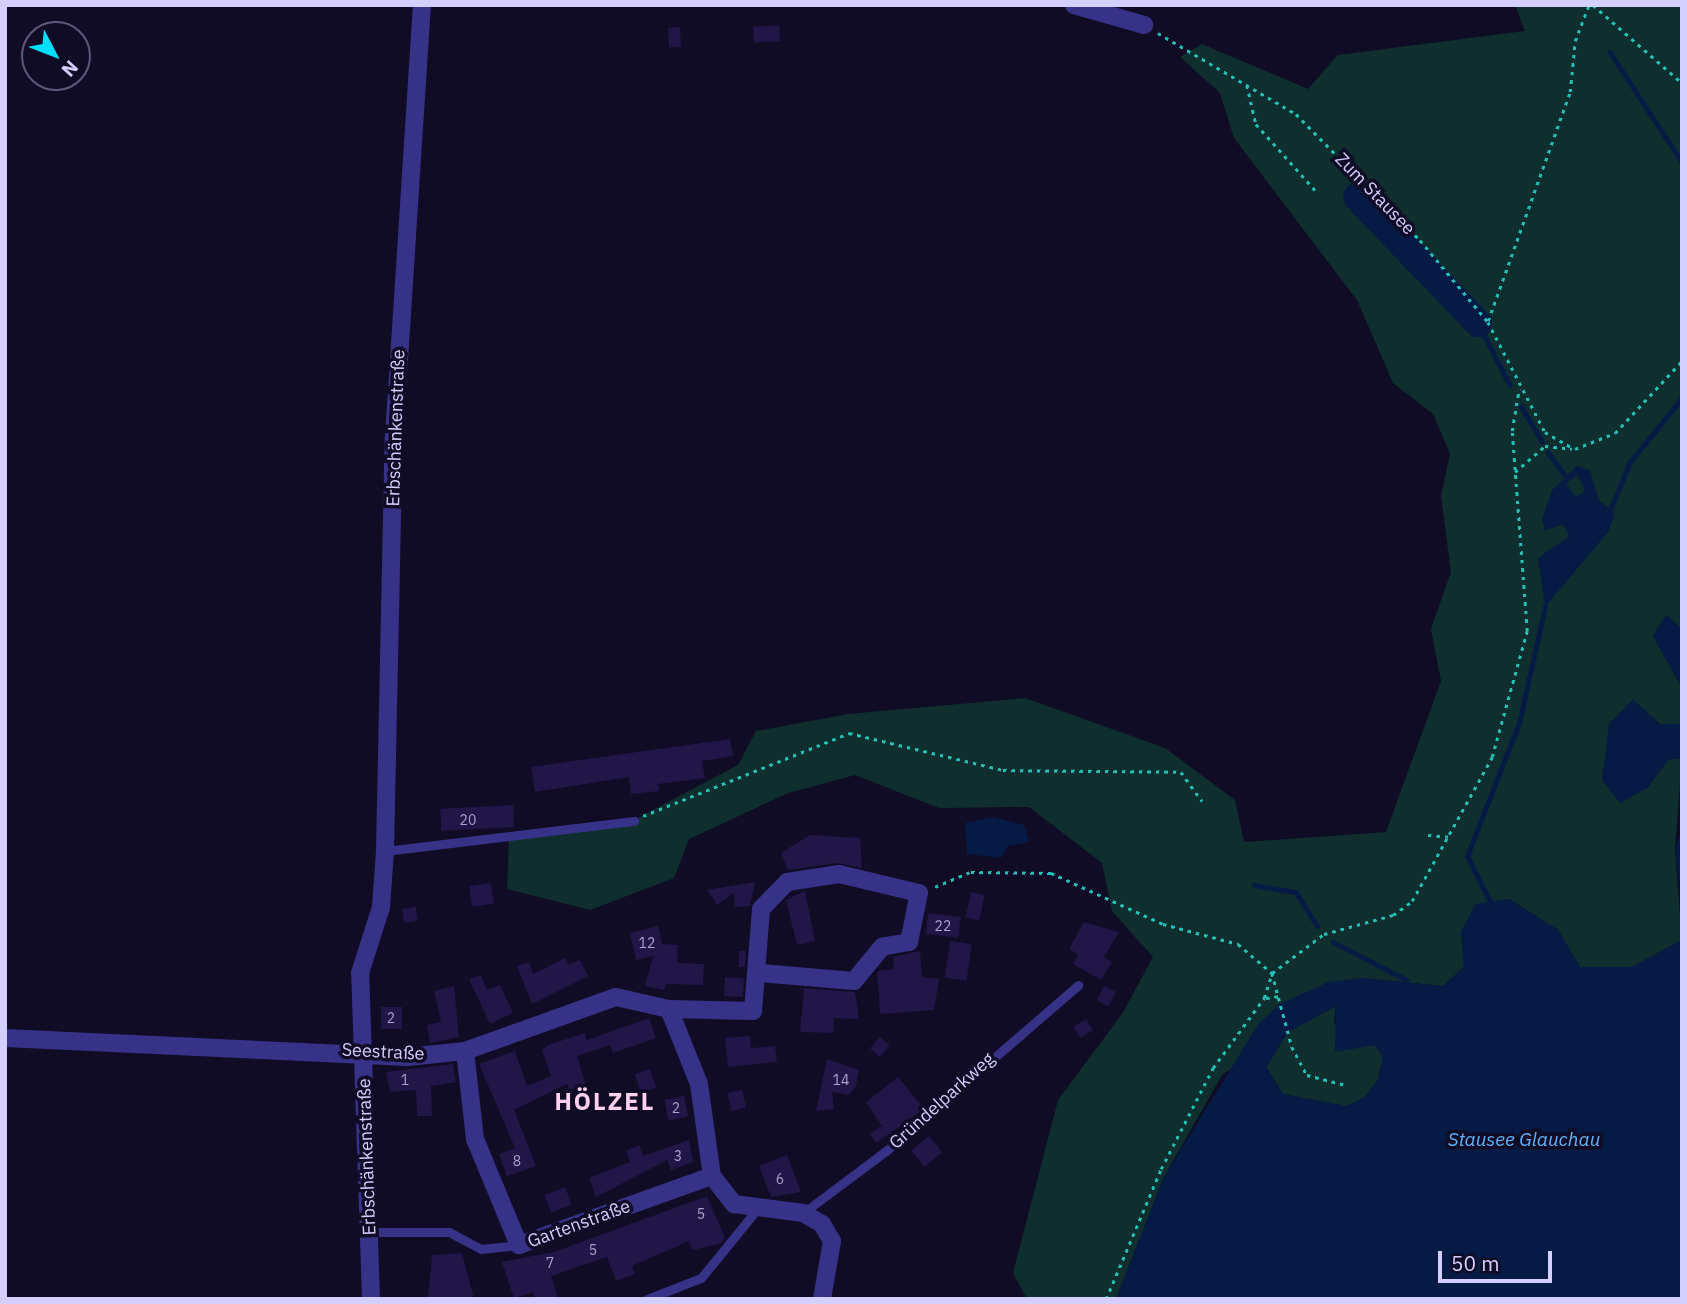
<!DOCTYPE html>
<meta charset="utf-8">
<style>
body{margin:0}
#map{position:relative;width:1687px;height:1304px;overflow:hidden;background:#100c25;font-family:"IBM Plex Sans",sans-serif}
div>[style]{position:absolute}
.green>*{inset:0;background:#0e2f2e}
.water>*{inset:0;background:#051b45}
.stream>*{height:4.5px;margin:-2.25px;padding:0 2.25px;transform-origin:2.25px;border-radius:2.25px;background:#051b45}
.river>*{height:28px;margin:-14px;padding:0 14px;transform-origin:14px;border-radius:14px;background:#051b45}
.building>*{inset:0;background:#211647;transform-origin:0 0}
.path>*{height:2.5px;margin-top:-1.25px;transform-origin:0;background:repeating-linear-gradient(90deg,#22c0b8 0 3.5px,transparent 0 8.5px)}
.lane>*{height:9px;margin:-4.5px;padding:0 4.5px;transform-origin:4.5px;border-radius:4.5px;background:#363288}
.street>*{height:18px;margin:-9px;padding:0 9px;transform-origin:9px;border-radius:9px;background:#363288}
span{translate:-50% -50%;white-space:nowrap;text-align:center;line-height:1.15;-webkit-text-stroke:7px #100c25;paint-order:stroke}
.number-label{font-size:14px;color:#a8a1d1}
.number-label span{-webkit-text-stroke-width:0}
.street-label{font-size:18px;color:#d5cfff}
.water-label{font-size:19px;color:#5db3ff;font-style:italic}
.district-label{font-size:24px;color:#ffd1ee;font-weight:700;letter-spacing:2px}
.frame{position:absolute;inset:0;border:7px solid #d5cfff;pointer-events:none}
.north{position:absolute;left:21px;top:21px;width:70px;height:70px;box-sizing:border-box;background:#100c25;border:2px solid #5f5a7c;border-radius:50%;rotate:132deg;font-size:19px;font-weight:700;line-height:28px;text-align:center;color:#d5cfff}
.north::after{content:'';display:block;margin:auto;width:24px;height:32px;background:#00dffa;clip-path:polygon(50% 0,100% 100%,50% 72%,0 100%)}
.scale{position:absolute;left:1438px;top:1251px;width:114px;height:32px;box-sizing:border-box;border:4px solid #d5cfff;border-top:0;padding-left:9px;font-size:21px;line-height:24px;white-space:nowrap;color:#d5cfff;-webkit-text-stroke:5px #100c25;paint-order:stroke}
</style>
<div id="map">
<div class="green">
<div style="clip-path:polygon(1515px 5px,1682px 5px,1682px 629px,1666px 615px,1653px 636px,1682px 688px,1682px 724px,1660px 724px,1632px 699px,1647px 788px,1668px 760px,1682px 758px,1675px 850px,1682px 940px,1632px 967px,1580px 967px,1558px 930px,1509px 899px,1476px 905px,1461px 932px,1464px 967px,1443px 986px,1362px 978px,1222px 1075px,1164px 1177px,1116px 1299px,1027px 1299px,1013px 1273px,1058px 1100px,1122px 1014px,1153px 957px,1112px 911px,1102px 863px,1029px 807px,939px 808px,855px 775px,788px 793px,689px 839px,674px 878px,590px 910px,507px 889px,509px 838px,634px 820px,738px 765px,756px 731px,848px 714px,1025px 698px,1165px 748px,1235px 800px,1244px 842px,1386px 832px,1441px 681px,1431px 629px,1451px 572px,1441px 496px,1450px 454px,1433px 414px,1393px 383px,1357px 300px,1234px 138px,1220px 93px,1180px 57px,1202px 44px,1308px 89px,1338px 55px,1525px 31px)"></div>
<div style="clip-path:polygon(1336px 1006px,1334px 1023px,1353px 1047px,1375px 1045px,1383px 1057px,1378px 1080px,1365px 1097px,1346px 1106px,1283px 1094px,1266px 1067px,1288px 1032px)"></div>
</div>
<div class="water">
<div style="clip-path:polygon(evenodd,1577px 466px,1590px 470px,1599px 500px,1615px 514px,1608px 532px,1545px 607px,1538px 558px,1569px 536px,1563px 524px,1545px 531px,1542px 519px,1552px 490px,1577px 466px,1577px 474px,1585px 490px,1576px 497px,1566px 484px,1577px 474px)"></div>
<div style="clip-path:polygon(1666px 615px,1682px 629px,1682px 688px,1653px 636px)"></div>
<div style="clip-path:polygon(1633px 699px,1659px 724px,1682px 724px,1682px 758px,1668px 760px,1647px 788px,1620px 803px,1602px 780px,1609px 724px)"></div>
<div style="clip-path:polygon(993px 817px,1024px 825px,1029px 842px,1008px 846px,1001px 858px,967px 854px,965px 823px)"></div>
<div style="clip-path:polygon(1682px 828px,1682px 900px,1675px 850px)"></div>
<div style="clip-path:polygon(evenodd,1509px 899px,1558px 930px,1580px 967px,1632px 967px,1682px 940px,1682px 1299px,1116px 1299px,1164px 1177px,1259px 1023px,1280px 1004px,1328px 982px,1362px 978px,1443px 986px,1464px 967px,1461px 932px,1476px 904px,1509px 899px,1336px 1006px,1335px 1052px,1375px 1045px,1383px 1057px,1378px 1080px,1365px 1097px,1346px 1106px,1283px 1094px,1266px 1067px,1288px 1032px,1336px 1006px)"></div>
</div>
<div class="stream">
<div style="left:1610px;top:52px;width:131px;rotate:56.8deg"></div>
<div style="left:1478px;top:323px;width:70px;rotate:62.7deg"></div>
<div style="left:1521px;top:406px;width:41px;rotate:59deg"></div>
<div style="left:1548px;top:452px;width:27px;rotate:54deg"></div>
<div style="left:1611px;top:508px;width:50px;rotate:-67.6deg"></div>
<div style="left:1630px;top:462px;width:82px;rotate:-50.9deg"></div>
<div style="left:1254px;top:885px;width:43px;rotate:9.5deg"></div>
<div style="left:1296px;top:892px;width:40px;rotate:58deg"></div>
<div style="left:1490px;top:902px;width:51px;rotate:-116.6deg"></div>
<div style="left:1467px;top:856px;width:143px;rotate:-68.6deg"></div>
<div style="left:1519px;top:723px;width:119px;rotate:-77.4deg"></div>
<div style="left:1333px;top:942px;width:83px;rotate:27.2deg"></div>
</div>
<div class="river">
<div style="left:1357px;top:197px;width:175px;rotate:46.2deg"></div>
</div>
<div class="building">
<div style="left:779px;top:25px;width:16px;height:26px;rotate:86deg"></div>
<div style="left:680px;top:27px;width:20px;height:12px;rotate:87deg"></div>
<div style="clip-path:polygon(730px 739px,733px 756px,702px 761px,705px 778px,658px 784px,659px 791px,631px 794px,629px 777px,535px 792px,531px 767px)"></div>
<div style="left:513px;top:805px;width:22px;height:73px;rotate:87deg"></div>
<div style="clip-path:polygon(810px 835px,860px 838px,862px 868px,838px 863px,788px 870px,781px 853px)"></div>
<div style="clip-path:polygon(755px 882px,750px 906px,735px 907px,734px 893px,717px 905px,707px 890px)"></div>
<div style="left:491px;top:883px;width:21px;height:22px;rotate:82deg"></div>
<div style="clip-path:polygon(805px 891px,815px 941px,797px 945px,786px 900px)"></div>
<div style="left:971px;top:892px;width:14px;height:26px;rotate:12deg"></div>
<div style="left:416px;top:907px;width:14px;height:14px;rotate:82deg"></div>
<div style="left:928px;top:913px;width:33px;height:21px;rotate:7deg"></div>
<div style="clip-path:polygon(1084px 922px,1119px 932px,1104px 957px,1112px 962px,1101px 980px,1073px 964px,1078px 954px,1069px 949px)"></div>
<div style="clip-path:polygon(658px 926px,662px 944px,678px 945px,677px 963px,704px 964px,703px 985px,666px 984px,664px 990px,645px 986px,653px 956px,636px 960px,630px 933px)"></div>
<div style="left:950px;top:941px;width:22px;height:37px;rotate:8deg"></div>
<div style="clip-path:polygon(739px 951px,746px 951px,745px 967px,739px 967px)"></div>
<div style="clip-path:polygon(920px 951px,922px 977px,939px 979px,934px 1010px,880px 1014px,877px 971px,894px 969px,893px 957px)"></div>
<div style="clip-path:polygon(565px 958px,568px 965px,580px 960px,588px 976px,532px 1004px,517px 966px,529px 962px,533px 974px)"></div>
<div style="clip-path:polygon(481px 975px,487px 990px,500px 985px,513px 1013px,490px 1024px,469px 979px)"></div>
<div style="left:725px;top:977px;width:19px;height:19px;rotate:3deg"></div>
<div style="clip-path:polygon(454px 986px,459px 1037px,430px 1043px,427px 1025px,441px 1022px,434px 991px)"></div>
<div style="left:1104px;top:986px;width:13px;height:16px;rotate:27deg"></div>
<div style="clip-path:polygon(804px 988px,855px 992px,859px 1019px,834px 1018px,833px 1033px,800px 1032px)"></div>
<div style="left:402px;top:1007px;width:22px;height:21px;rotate:90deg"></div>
<div style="clip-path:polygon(649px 1018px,656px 1038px,613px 1053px,610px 1045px,577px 1056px,586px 1085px,569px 1090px,567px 1084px,514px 1110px,536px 1166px,507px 1176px,499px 1154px,515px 1148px,479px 1064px,515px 1051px,527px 1086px,551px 1076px,542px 1050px,548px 1045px,585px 1033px,587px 1040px)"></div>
<div style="left:1086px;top:1019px;width:13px;height:15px;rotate:58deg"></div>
<div style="clip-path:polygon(750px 1036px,751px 1048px,775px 1046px,777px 1062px,728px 1067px,725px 1038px)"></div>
<div style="left:880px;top:1037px;width:13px;height:15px;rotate:42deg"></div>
<div style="clip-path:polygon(827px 1059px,859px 1070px,856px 1086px,849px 1095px,832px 1092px,834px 1109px,816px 1111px)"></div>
<div style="clip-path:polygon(453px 1064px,456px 1082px,431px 1086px,432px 1116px,417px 1116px,416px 1090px,390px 1092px,386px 1072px)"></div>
<div style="left:650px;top:1069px;width:20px;height:16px;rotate:72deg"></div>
<div style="clip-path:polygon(898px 1077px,924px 1109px,876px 1143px,870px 1133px,882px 1126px,866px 1102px)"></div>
<div style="left:742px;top:1090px;width:18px;height:15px;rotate:77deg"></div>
<div style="left:684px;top:1096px;width:21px;height:20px;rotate:79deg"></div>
<div style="left:929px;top:1136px;width:21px;height:23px;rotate:51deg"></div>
<div style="clip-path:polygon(689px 1140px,693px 1162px,671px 1170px,667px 1160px,596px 1197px,589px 1178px,630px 1162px,626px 1151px,639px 1145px,643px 1156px)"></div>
<div style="clip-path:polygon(787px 1155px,801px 1192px,771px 1197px,759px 1166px)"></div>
<div style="left:565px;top:1187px;width:19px;height:22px;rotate:69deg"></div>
<div style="clip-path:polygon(707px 1196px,725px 1238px,720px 1244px,692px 1250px,689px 1241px,632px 1266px,635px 1274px,616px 1281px,607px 1257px,551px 1276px,558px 1299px,535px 1299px,533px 1292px,514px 1298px,502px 1262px,554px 1252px)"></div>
<div style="clip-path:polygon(462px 1253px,474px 1299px,428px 1298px,432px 1255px)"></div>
</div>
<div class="path">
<div style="left:1593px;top:5px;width:118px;rotate:41.2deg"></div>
<div style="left:1158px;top:33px;width:160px;rotate:30.4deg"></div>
<div style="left:1296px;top:114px;width:177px;rotate:45.5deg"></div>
<div style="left:1420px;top:240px;width:107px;rotate:50.3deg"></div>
<div style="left:1488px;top:322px;width:124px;rotate:62.6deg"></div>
<div style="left:1545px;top:432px;width:34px;rotate:30deg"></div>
<div style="left:1575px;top:449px;width:43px;rotate:-21.8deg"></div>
<div style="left:1615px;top:433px;width:98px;rotate:-47.1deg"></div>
<div style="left:1247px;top:85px;width:40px;rotate:77deg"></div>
<div style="left:1256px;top:124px;width:89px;rotate:48.2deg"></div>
<div style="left:1488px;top:321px;width:243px;rotate:-70.3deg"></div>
<div style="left:1570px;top:92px;width:51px;rotate:-84.4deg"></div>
<div style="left:1575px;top:41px;width:39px;rotate:-69deg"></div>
<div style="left:1515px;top:472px;width:40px;rotate:-41deg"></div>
<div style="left:1545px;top:446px;width:27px;rotate:6deg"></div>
<div style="left:643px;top:816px;width:222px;rotate:-21.9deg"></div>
<div style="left:849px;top:733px;width:158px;rotate:13.5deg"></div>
<div style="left:1003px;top:770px;width:178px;rotate:0.6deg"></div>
<div style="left:1181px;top:772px;width:36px;rotate:54deg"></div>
<div style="left:1428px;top:835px;width:21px;rotate:5deg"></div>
<div style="left:935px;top:887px;width:39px;rotate:-23deg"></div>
<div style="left:971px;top:872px;width:80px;rotate:0.7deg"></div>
<div style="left:1051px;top:873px;width:123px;rotate:24.5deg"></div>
<div style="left:1163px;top:924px;width:78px;rotate:14.9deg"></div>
<div style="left:1238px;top:944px;width:45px;rotate:40.5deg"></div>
<div style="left:1272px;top:973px;width:77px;rotate:74.9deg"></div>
<div style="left:1292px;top:1047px;width:32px;rotate:62deg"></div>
<div style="left:1307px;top:1075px;width:40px;rotate:14.4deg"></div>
<div style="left:1266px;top:998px;width:14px;rotate:-8deg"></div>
<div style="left:1106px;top:1299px;width:141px;rotate:-67.1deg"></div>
<div style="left:1161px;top:1169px;width:114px;rotate:-62.8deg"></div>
<div style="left:1213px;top:1068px;width:87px;rotate:-53.9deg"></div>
<div style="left:1264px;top:998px;width:26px;rotate:-72deg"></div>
<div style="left:1272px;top:973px;width:65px;rotate:-36.9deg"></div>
<div style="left:1324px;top:934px;width:72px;rotate:-15.4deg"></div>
<div style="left:1393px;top:915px;width:24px;rotate:-36deg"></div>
<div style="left:1412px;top:901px;width:165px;rotate:-60.9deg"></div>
<div style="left:1492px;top:757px;width:131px;rotate:-74.5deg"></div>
<div style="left:1527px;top:631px;width:201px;rotate:-94.3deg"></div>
<div style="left:1512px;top:431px;width:43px;rotate:-80.5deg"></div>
</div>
<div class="lane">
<div style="left:385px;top:851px;width:251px;rotate:-6.9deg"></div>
<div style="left:803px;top:1213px;width:104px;rotate:-36.8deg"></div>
<div style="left:886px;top:1151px;width:254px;rotate:-40.8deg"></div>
<div style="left:369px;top:1232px;width:80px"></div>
<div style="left:449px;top:1232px;width:36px;rotate:28deg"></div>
<div style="left:481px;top:1249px;width:38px;rotate:-6deg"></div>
<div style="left:647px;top:1299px;width:58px;rotate:-21.3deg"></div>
<div style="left:701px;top:1278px;width:92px;rotate:-50.8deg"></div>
</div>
<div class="street">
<div style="left:1074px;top:5px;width:73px;rotate:15.9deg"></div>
<div style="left:669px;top:1009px;width:81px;rotate:68.2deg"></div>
<div style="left:699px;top:1084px;width:93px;rotate:82deg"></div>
<div style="left:712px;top:1176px;width:36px;rotate:52deg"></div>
<div style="left:734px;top:1204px;width:70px;rotate:7.4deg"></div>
<div style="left:803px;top:1213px;width:22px;rotate:30deg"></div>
<div style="left:822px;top:1224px;width:20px;rotate:60deg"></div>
<div style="left:832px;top:1241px;width:59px;rotate:99.8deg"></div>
<div style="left:5px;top:1038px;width:403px;rotate:2.7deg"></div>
<div style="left:408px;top:1057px;width:57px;rotate:-6deg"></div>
<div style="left:465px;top:1051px;width:160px;rotate:-19.7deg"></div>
<div style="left:616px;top:997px;width:54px;rotate:12.8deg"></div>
<div style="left:669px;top:1009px;width:84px;rotate:1.4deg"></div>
<div style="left:753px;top:1011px;width:102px;rotate:-85.5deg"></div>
<div style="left:761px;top:909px;width:37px;rotate:-46deg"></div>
<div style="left:787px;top:882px;width:53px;rotate:-8.7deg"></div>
<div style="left:839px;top:874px;width:82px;rotate:13.4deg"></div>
<div style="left:919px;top:893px;width:50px;rotate:101.5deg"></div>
<div style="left:909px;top:942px;width:27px;rotate:170deg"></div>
<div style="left:882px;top:947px;width:44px;rotate:129.5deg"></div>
<div style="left:854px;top:981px;width:94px;rotate:-175.1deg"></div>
<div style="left:465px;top:1051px;width:89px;rotate:83.5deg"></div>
<div style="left:475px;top:1139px;width:115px;rotate:67.5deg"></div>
<div style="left:519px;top:1245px;width:205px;rotate:-19.7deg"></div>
<div style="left:371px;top:1299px;width:326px;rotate:-91.9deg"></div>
<div style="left:360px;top:973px;width:69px;rotate:-72.3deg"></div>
<div style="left:381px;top:907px;width:56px;rotate:-85.9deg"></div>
<div style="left:385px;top:851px;width:414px;rotate:-88.8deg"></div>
<div style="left:394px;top:437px;width:433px;rotate:-86.3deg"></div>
</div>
<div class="number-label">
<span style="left:468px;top:820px">20</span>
<span style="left:943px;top:926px">22</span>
<span style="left:647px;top:943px">12</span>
<span style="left:391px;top:1018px">2</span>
<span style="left:405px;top:1080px">1</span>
<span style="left:841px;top:1080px">14</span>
<span style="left:676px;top:1108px">2</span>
<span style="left:678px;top:1156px">3</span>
<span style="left:517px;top:1161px">8</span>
<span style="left:780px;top:1179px">6</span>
<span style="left:701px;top:1214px">5</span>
<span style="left:593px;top:1250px">5</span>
<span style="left:550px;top:1263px">7</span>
</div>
<div class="street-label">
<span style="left:1375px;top:194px;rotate:46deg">Zum Stausee</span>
<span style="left:396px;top:428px;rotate:-88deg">Erbschänkenstraße</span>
<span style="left:383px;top:1052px;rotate:3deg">Seestraße</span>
<span style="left:942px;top:1101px;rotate:-42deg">Gründelparkweg</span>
<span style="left:367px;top:1157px;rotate:-92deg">Erbschänkenstraße</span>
<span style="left:579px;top:1224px;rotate:-20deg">Gartenstraße</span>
</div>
<div class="water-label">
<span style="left:1524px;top:1140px">Stausee Glauchau</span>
</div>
<div class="district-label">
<span style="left:605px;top:1102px">HÖLZEL</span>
</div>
<div class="frame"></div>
<div class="north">N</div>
<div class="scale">50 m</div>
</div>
